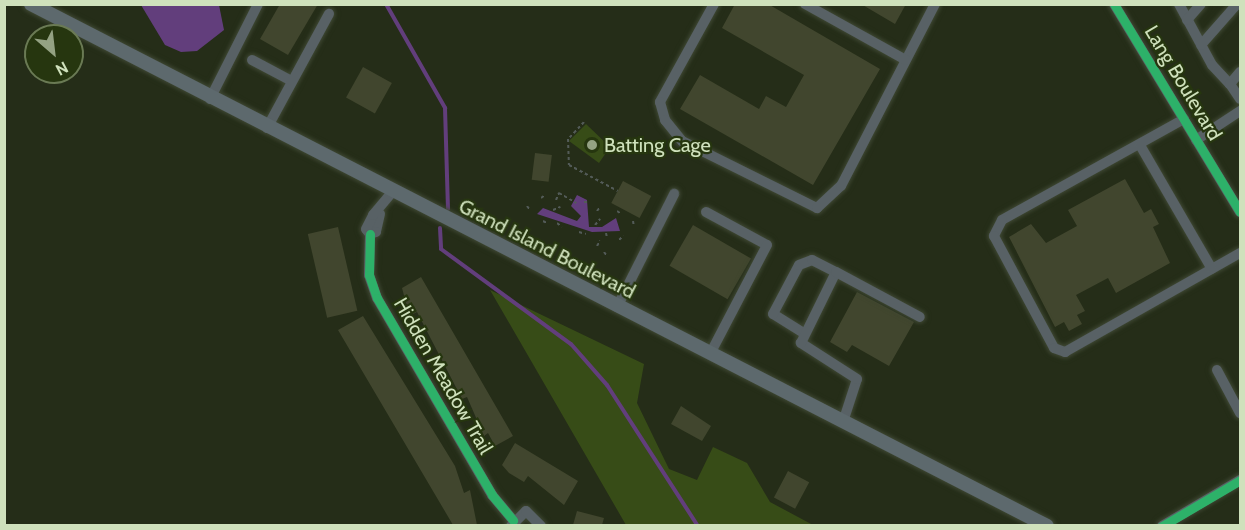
<!DOCTYPE html>
<style>
body{margin:0}
#map{position:relative;width:1245px;height:530px;overflow:hidden;background:#252d18;font-family:Cabin,sans-serif}
div>[style]{position:absolute}
.green>*{inset:0;background:#374c17}
.water>*{inset:0;background:#623e7c}
.stream>*{height:4px;margin:-2px;padding:0 2px;transform-origin:2px;border-radius:2px;background:#623e7c}
.building>*{inset:0;background:#41462e;transform-origin:0 0}
.path>*{height:2px;margin-top:-1px;transform-origin:0;background:repeating-linear-gradient(90deg,#535b58 0 3px,transparent 0 6px)}
.roads{filter:drop-shadow(0 0 2px #3f4834) drop-shadow(0 0 2px #3f4834)}
.minor>*{height:10px;margin:-5px;padding:0 5px;transform-origin:5px;border-radius:5px;background:#586165}
.major>*{height:14px;margin:-7px;padding:0 7px;transform-origin:7px;border-radius:7px;background:#5d696d}
.cycleway>*{height:9px;margin:-4.5px;padding:0 4.5px;transform-origin:4.5px;border-radius:4.5px;background:#2db169}
.dots>*{width:16px;height:16px;translate:-50% -50%;box-sizing:border-box;border:3px solid #26360f;border-radius:50%}
span{translate:-50% -50%;white-space:nowrap;text-align:center;line-height:1.15;-webkit-text-stroke:4.5px #26360f;paint-order:stroke}
.street-label{font-size:20px;color:#cfe1bc}
.poi-label{font-size:20px;color:#cfe1bc}
.left{translate:0 -50%;text-align:left}
.frame{position:absolute;inset:0;border:6px solid #cfe1bc;pointer-events:none}
.north{position:absolute;left:24px;top:24px;width:60px;height:60px;box-sizing:border-box;background:#26360f;border:2px solid #6a7a54;border-radius:50%;rotate:152deg;font-size:16px;font-weight:700;line-height:24px;text-align:center;color:#cfe1bc}
.north::after{content:'';display:block;margin:auto;width:21px;height:27px;background:#94a283;clip-path:polygon(50% 0,100% 100%,50% 72%,0 100%)}
</style>
<div id="map">
<div class="green">
<div style="clip-path:polygon(586px 124px,610px 147px,599px 163px,569px 141px)"></div>
<div style="clip-path:polygon(490px 290px,644px 364px,637px 403px,669px 469px,697px 480px,713px 447px,747px 463px,770px 502px,813px 525px,626px 525px)"></div>
</div>
<div class="water">
<div style="clip-path:polygon(141px 5px,219px 5px,224px 30px,197px 51px,181px 52px,165px 45px)"></div>
<div style="clip-path:polygon(577px 195px,587px 200px,589px 227px,602px 227px,616px 218px,620px 231px,592px 232px,537px 214px,543px 208px,577px 221px,581px 216px,571px 206px)"></div>
</div>
<div class="stream">
<div style="left:386px;top:4px;width:120px;rotate:60.4deg"></div>
<div style="left:445px;top:108px;width:101px;rotate:88.3deg"></div>
<div style="left:440px;top:228px;width:21px;rotate:87deg"></div>
<div style="left:441px;top:249px;width:161px;rotate:36.2deg"></div>
<div style="left:571px;top:344px;width:55px;rotate:48.7deg"></div>
<div style="left:607px;top:385px;width:168px;rotate:57.2deg"></div>
</div>
<div class="building">
<div style="clip-path:polygon(280px 4px,318px 4px,288px 55px,260px 39px)"></div>
<div style="clip-path:polygon(735px 4px,768px 4px,880px 69px,813px 185px,680px 109px,700px 75px,759px 109px,766px 96px,786px 107px,804px 75px,722px 28px)"></div>
<div style="clip-path:polygon(861px 4px,906px 4px,895px 24px)"></div>
<div style="left:363px;top:67px;width:33px;height:35px;rotate:29deg"></div>
<div style="left:535px;top:153px;width:17px;height:27px;rotate:7deg"></div>
<div style="clip-path:polygon(1125px 179px,1144px 213px,1151px 209px,1159px 224px,1153px 227px,1170px 263px,1116px 293px,1108px 278px,1076px 295px,1085px 311px,1077px 315px,1082px 324px,1069px 331px,1064px 322px,1055px 327px,1009px 237px,1031px 224px,1046px 243px,1077px 226px,1068px 210px)"></div>
<div style="left:623px;top:181px;width:32px;height:25px;rotate:28deg"></div>
<div style="left:693px;top:225px;width:67px;height:47px;rotate:30deg"></div>
<div style="left:338px;top:227px;width:86px;height:31px;rotate:77deg"></div>
<div style="clip-path:polygon(421px 277px,513px 436px,495px 446px,488px 433px,484px 436px,467px 397px,462px 399px,417px 312px,413px 314px,406px 303px,402px 288px)"></div>
<div style="clip-path:polygon(857px 292px,914px 322px,889px 366px,852px 345px,847px 352px,830px 342px)"></div>
<div style="clip-path:polygon(363px 316px,455px 466px,464px 493px,470px 490px,477px 525px,453px 525px,338px 330px)"></div>
<div style="clip-path:polygon(681px 406px,711px 426px,702px 441px,671px 424px)"></div>
<div style="clip-path:polygon(515px 443px,578px 481px,564px 505px,528px 476px,524px 482px,509px 473px,502px 465px)"></div>
<div style="left:788px;top:471px;width:24px;height:30px;rotate:28deg"></div>
<div style="clip-path:polygon(577px 511px,604px 518px,602px 525px,573px 525px)"></div>
</div>
<div class="path">
<div style="left:584px;top:122px;width:23px;rotate:133deg"></div>
<div style="left:568px;top:139px;width:26px;rotate:88deg"></div>
<div style="left:569px;top:165px;width:55px;rotate:28deg"></div>
<div style="left:541px;top:198px;width:5px;rotate:-37deg"></div>
<div style="left:556px;top:200px;width:8px;rotate:-67deg"></div>
<div style="left:559px;top:193px;width:20px;rotate:30deg"></div>
<div style="left:584px;top:202px;width:6px"></div>
<div style="left:527px;top:206px;width:5px;rotate:53deg"></div>
<div style="left:553px;top:210px;width:8px;rotate:-23deg"></div>
<div style="left:597px;top:211px;width:5px;rotate:-53deg"></div>
<div style="left:617px;top:211px;width:4px;rotate:34deg"></div>
<div style="left:543px;top:221px;width:4px;rotate:27deg"></div>
<div style="left:633px;top:221px;width:6px;rotate:81deg"></div>
<div style="left:557px;top:223px;width:6px;rotate:39deg"></div>
<div style="left:595px;top:225px;width:8px;rotate:-50deg"></div>
<div style="left:579px;top:232px;width:7px;rotate:16deg"></div>
<div style="left:606px;top:233px;width:5px;rotate:79deg"></div>
<div style="left:619px;top:240px;width:6px;rotate:-45deg"></div>
<div style="left:597px;top:246px;width:6px;rotate:-59deg"></div>
<div style="left:604px;top:252px;width:5px;rotate:53deg"></div>
</div>
<div class="roads">
<div class="minor">
<div style="left:714px;top:4px;width:112px;rotate:118.9deg"></div>
<div style="left:660px;top:102px;width:19px;rotate:74deg"></div>
<div style="left:665px;top:120px;width:27px;rotate:51deg"></div>
<div style="left:682px;top:141px;width:151px;rotate:26.4deg"></div>
<div style="left:817px;top:208px;width:33px;rotate:-43deg"></div>
<div style="left:841px;top:186px;width:205px;rotate:-62.7deg"></div>
<div style="left:805px;top:4px;width:115px;rotate:29deg"></div>
<div style="left:1114px;top:4px;width:243px;rotate:58.8deg"></div>
<div style="left:1179px;top:4px;width:69px;rotate:61.6deg"></div>
<div style="left:1212px;top:65px;width:26px;rotate:47deg"></div>
<div style="left:1187px;top:20px;width:21px;rotate:-49deg"></div>
<div style="left:1201px;top:45px;width:55px;rotate:-48.7deg"></div>
<div style="left:252px;top:60px;width:43px;rotate:27.8deg"></div>
<div style="left:1240px;top:72px;width:16px;rotate:130deg"></div>
<div style="left:1230px;top:84px;width:18px;rotate:56deg"></div>
<div style="left:210px;top:99px;width:106px;rotate:-63.2deg"></div>
<div style="left:1184px;top:119px;width:208px;rotate:151deg"></div>
<div style="left:1002px;top:220px;width:18px;rotate:117deg"></div>
<div style="left:994px;top:236px;width:127px;rotate:61.8deg"></div>
<div style="left:1054px;top:348px;width:12px;rotate:20deg"></div>
<div style="left:1065px;top:352px;width:201px;rotate:-29.5deg"></div>
<div style="left:267px;top:128px;width:130px;rotate:-61.5deg"></div>
<div style="left:1196px;top:140px;width:53px;rotate:-33.4deg"></div>
<div style="left:1140px;top:145px;width:143px;rotate:59.9deg"></div>
<div style="left:706px;top:212px;width:69px;rotate:28.4deg"></div>
<div style="left:767px;top:245px;width:123px;rotate:117.6deg"></div>
<div style="left:380px;top:214px;width:18px;rotate:103deg"></div>
<div style="left:376px;top:232px;width:6px;rotate:162deg"></div>
<div style="left:370px;top:234px;width:6px;rotate:-129deg"></div>
<div style="left:366px;top:229px;width:16px;rotate:-63deg"></div>
<div style="left:373px;top:215px;width:30px;rotate:-50deg"></div>
<div style="left:370px;top:234px;width:41px;rotate:91.4deg"></div>
<div style="left:369px;top:275px;width:24px;rotate:71deg"></div>
<div style="left:377px;top:298px;width:228px;rotate:59.7deg"></div>
<div style="left:492px;top:495px;width:33px;rotate:50deg"></div>
<div style="left:617px;top:307px;width:127px;rotate:-63.2deg"></div>
<div style="left:802px;top:332px;width:34px;rotate:-148deg"></div>
<div style="left:773px;top:314px;width:55px;rotate:-62deg"></div>
<div style="left:799px;top:265px;width:14px;rotate:-21deg"></div>
<div style="left:812px;top:260px;width:27px;rotate:27deg"></div>
<div style="left:1217px;top:370px;width:49px;rotate:61.9deg"></div>
<div style="left:843px;top:422px;width:45px;rotate:-72deg"></div>
<div style="left:857px;top:379px;width:67px;rotate:-147.3deg"></div>
<div style="left:801px;top:343px;width:79px;rotate:-63.8deg"></div>
<div style="left:836px;top:272px;width:95px;rotate:28.2deg"></div>
<div style="left:511px;top:526px;width:21px;rotate:-45deg"></div>
<div style="left:526px;top:511px;width:21px;rotate:45deg"></div>
<div style="left:1162px;top:526px;width:91px;rotate:-30.5deg"></div>
</div>
<div class="major">
<div style="left:31px;top:4px;width:1142px;rotate:27.19deg"></div>
</div>
</div>
<div class="cycleway">
<div style="left:1114px;top:4px;width:243px;rotate:58.8deg"></div>
<div style="left:370px;top:234px;width:41px;rotate:91.4deg"></div>
<div style="left:369px;top:275px;width:24px;rotate:71deg"></div>
<div style="left:377px;top:298px;width:228px;rotate:59.7deg"></div>
<div style="left:492px;top:495px;width:33px;rotate:50deg"></div>
<div style="left:1162px;top:526px;width:91px;rotate:-30.5deg"></div>
</div>
<div class="dots">
<div style="left:592px;top:145px;background:#94a283"></div>
</div>
<div class="street-label">
<span style="left:1183px;top:83px;rotate:59deg">Lang Boulevard</span>
<span style="left:547px;top:249px;rotate:27deg">Grand Island Boulevard</span>
<span style="left:443px;top:376px;rotate:60deg">Hidden Meadow Trail</span>
</div>
<div class="poi-label">
<span class="left" style="left:604px;top:145px">Batting Cage</span>
</div>
<div class="frame"></div>
<div class="north">N</div>
</div>
